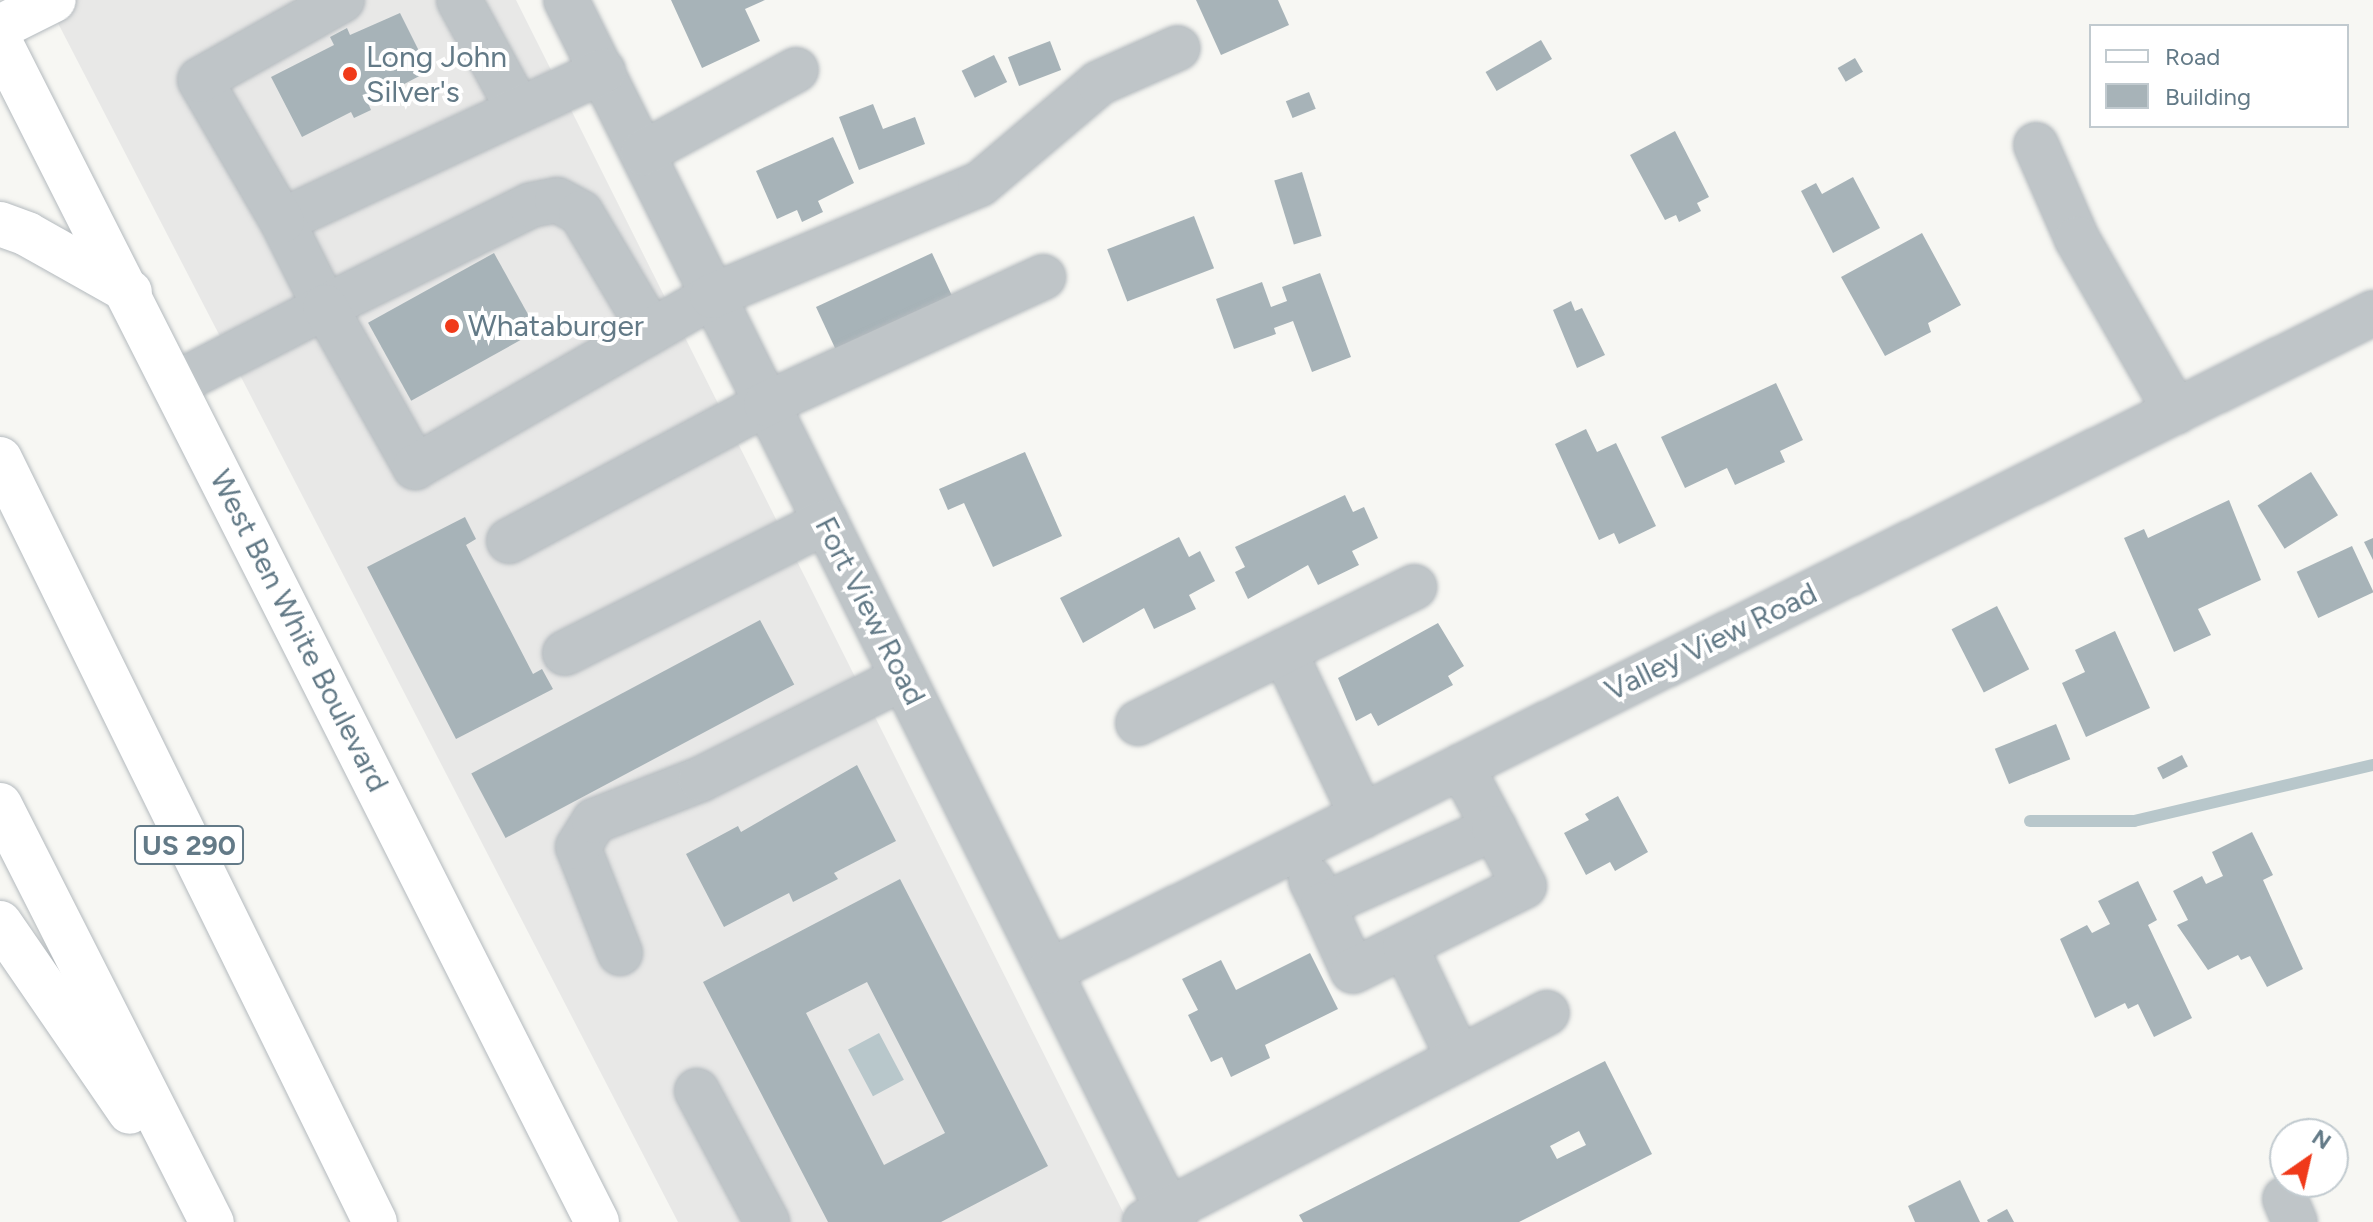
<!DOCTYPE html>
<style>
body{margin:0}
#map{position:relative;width:2373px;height:1222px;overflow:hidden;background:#f7f7f3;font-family:Figtree,sans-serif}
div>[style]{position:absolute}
.built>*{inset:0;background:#e8e8e7}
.water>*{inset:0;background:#b8c7cb;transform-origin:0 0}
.stream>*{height:12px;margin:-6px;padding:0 6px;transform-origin:6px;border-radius:6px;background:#b8c7cb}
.building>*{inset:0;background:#a7b3b8;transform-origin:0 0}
.roads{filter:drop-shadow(0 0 2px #b4babe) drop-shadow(0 0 2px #b4babe)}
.minor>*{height:44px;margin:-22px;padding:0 22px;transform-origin:22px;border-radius:22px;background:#bfc5c8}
.major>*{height:44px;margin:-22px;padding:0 22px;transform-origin:22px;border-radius:22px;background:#fff}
.highway>*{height:44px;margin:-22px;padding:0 22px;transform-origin:22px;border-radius:22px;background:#fff}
.dots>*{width:22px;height:22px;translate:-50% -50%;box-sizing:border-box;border:4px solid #fff;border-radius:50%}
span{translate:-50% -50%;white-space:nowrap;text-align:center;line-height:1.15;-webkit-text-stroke:8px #fff;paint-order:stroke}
.shield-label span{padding:2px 6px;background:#fff;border:2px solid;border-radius:6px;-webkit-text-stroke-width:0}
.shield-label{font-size:28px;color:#637a87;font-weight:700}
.poi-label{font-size:30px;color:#637a87}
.left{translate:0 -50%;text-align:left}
.street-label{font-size:30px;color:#637a87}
.legend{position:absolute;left:2089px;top:24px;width:260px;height:104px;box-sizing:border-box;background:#fff;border:2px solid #c1cacf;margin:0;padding:10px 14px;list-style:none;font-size:24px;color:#637a87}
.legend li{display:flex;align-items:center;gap:16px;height:40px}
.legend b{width:40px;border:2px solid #c1cacf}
.north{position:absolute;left:2269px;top:1118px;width:80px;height:80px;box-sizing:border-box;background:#fff;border:2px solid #c1cacf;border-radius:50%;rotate:34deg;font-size:22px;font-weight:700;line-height:32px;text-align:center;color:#637a87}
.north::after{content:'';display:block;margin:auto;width:28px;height:36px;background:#f03a1a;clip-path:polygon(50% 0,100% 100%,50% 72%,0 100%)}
</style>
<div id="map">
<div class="built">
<div style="clip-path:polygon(46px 0,516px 0,1128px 1222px,678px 1222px)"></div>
</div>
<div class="water">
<div style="left:879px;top:1033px;width:53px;height:35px;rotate:62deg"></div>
</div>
<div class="stream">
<div style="left:2030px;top:821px;width:104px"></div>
<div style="left:2134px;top:821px;width:245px;rotate:-13.2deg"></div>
</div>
<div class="building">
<div style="clip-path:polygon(671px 0,765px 0,745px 9px,760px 41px,702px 68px)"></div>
<div style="clip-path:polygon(1196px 0,1278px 0,1289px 25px,1221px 55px)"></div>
<div style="clip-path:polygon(400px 13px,429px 71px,368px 103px,371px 110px,354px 118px,351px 112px,302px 137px,271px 77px,334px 45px,330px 37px,347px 28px,350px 35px)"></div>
<div style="left:1541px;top:40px;width:22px;height:64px;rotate:60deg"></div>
<div style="left:1050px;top:41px;width:31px;height:45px;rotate:69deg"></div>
<div style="left:994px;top:55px;width:30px;height:36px;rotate:64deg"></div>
<div style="left:1855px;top:58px;width:16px;height:20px;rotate:60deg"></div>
<div style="left:1309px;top:92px;width:18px;height:25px;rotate:68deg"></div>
<div style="clip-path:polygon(873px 104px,883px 129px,915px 117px,925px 144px,859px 170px,839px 117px)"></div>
<div style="clip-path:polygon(1675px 131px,1709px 197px,1697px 203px,1701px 211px,1679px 222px,1676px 215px,1665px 220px,1630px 155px)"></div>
<div style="clip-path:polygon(833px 137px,854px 183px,818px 201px,823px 212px,802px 222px,797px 210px,777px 219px,756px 171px)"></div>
<div style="left:1302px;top:172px;width:67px;height:29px;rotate:73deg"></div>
<div style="clip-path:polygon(1853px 177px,1880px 228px,1833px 253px,1801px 191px,1816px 183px,1822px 194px)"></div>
<div style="left:1194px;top:216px;width:56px;height:93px;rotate:69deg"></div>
<div style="clip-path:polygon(1922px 233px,1961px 305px,1928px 323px,1931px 332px,1885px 356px,1841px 277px)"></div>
<div style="left:494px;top:253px;width:89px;height:144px;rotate:61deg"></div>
<div style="left:932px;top:253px;width:53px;height:128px;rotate:65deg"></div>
<div style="clip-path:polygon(1320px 273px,1351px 357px,1312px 372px,1293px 321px,1274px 328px,1276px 334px,1234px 349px,1216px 299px,1262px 282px,1271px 307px,1287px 301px,1282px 287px)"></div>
<div style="clip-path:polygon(1571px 301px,1575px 311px,1582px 308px,1605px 355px,1577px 368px,1553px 310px)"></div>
<div style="clip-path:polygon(1776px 383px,1803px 440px,1780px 451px,1785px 462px,1735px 485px,1727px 468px,1685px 488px,1661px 437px)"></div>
<div style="clip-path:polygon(1586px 429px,1597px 452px,1616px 443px,1656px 526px,1619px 544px,1614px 533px,1599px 540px,1555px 444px)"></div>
<div style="clip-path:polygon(1025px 452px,1062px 536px,993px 567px,964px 503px,948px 510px,939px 489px)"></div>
<div style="left:2311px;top:472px;width:51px;height:63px;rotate:58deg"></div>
<div style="clip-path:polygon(1345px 495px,1353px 512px,1364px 507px,1378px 538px,1352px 551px,1359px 565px,1318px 585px,1308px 565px,1248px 599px,1235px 572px,1245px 567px,1235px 547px)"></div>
<div style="clip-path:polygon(2229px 500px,2261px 580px,2198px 609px,2211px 635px,2174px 652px,2124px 538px,2144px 529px,2148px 538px)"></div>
<div style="clip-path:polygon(465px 517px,476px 539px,466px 545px,533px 674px,542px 669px,553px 689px,456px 739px,367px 567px)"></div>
<div style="clip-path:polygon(1179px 537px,1189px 557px,1200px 551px,1215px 581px,1189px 595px,1196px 609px,1154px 629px,1144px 608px,1083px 643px,1060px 598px)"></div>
<div style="clip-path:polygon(2373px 538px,2373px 560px,2364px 542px)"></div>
<div style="left:2352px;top:546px;width:51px;height:61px;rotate:65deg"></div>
<div style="left:1997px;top:606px;width:71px;height:51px;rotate:63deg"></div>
<div style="left:760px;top:620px;width:73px;height:327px;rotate:62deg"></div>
<div style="clip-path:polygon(1438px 623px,1464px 666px,1448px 676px,1453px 685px,1378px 726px,1371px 713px,1356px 721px,1338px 678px)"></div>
<div style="clip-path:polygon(2115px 631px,2150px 708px,2086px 737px,2062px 683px,2085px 672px,2075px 650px)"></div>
<div style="left:2056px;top:724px;width:38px;height:66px;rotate:68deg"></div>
<div style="left:2182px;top:755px;width:13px;height:28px;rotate:63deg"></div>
<div style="clip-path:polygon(857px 765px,896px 841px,834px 873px,838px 879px,793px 902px,789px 893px,724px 927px,686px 854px,738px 826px,741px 832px)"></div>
<div style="clip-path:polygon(1618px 796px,1648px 852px,1615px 871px,1610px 862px,1586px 875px,1564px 833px,1589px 820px,1585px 814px)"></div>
<div style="clip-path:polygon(2252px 832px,2273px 875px,2263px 880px,2303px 969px,2267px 987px,2250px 956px,2241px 960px,2238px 955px,2208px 970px,2177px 925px,2188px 920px,2173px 891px,2202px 876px,2206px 884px,2223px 876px,2212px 852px)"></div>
<div style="clip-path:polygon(evenodd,900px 879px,1048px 1166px,941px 1222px,828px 1222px,703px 982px,900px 879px,867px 982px,945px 1133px,884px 1165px,806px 1013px,867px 982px)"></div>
<div style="clip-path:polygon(2138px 881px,2157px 920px,2148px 925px,2192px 1018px,2154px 1037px,2138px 1004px,2128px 1009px,2125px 1003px,2095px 1018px,2060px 939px,2087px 925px,2092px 933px,2110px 924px,2098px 901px)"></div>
<div style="clip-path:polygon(1310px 953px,1338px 1009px,1265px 1045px,1270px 1058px,1231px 1077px,1222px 1057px,1211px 1062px,1188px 1015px,1198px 1010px,1182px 979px,1221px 960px,1236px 990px)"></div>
<div style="clip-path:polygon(evenodd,1605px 1061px,1652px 1154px,1519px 1222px,1303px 1222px,1299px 1215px,1605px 1061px,1579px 1131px,1586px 1145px,1557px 1159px,1550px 1146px,1579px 1131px)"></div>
<div style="clip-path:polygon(1960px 1180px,1980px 1222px,1915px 1222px,1908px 1206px)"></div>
<div style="clip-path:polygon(2007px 1209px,2014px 1222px,1988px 1222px,1987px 1220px)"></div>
</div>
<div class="roads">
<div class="minor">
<div style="left:459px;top:0;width:122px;rotate:61.5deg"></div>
<div style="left:566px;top:0;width:1365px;rotate:63.55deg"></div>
<div style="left:603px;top:71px;width:354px;rotate:155deg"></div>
<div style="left:282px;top:221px;width:96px;rotate:63.4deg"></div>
<div style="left:325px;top:307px;width:230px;rotate:-26.3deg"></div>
<div style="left:531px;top:205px;width:26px;rotate:-11deg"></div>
<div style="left:557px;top:200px;width:27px;rotate:28deg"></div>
<div style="left:581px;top:213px;width:137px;rotate:59.3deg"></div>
<div style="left:2036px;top:145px;width:103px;rotate:66.4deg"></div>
<div style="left:2077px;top:239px;width:199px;rotate:60.2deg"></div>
<div style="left:643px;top:153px;width:174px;rotate:-28.5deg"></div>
<div style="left:282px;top:221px;width:163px;rotate:-120.2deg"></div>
<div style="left:200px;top:80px;width:163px;rotate:-29.4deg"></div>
<div style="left:175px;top:384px;width:169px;rotate:-27.2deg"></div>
<div style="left:325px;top:307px;width:184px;rotate:60.6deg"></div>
<div style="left:415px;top:467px;width:343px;rotate:-29.9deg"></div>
<div style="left:712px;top:296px;width:290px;rotate:-22.7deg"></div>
<div style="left:980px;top:184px;width:156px;rotate:-40.3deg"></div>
<div style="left:1099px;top:83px;width:86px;rotate:-23.9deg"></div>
<div style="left:509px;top:541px;width:291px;rotate:-28.1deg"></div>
<div style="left:766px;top:404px;width:305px;rotate:-24.6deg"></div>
<div style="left:1284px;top:651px;width:183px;rotate:64.7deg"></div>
<div style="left:565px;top:653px;width:292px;rotate:-26.7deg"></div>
<div style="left:1138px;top:723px;width:308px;rotate:-26.2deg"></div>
<div style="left:1311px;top:880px;width:28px;rotate:64deg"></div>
<div style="left:1323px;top:905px;width:188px;rotate:-24.2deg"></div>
<div style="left:1494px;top:828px;width:70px;rotate:-118deg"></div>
<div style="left:1323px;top:905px;width:72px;rotate:65.6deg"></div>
<div style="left:1353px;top:971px;width:191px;rotate:-26.4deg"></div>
<div style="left:1524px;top:886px;width:65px;rotate:-117.3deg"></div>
<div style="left:1405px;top:946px;width:125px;rotate:64.5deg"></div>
<div style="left:620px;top:953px;width:114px;rotate:-111.6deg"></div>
<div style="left:578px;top:847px;width:31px;rotate:-58deg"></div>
<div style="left:594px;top:821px;width:115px;rotate:-21.4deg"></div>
<div style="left:701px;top:779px;width:226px;rotate:-26.6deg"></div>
<div style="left:1050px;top:971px;width:1478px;rotate:-26.44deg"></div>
<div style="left:697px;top:1091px;width:149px;rotate:61.9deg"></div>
<div style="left:2285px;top:1199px;width:25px;rotate:67deg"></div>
<div style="left:1145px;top:1222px;width:453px;rotate:-27.5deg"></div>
</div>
<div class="major">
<div style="left:0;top:27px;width:60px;rotate:-26.6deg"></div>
<div style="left:0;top:42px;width:1322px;rotate:63.16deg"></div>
<div style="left:0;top:224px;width:29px;rotate:20deg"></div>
<div style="left:27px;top:234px;width:118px;rotate:29.4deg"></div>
</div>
<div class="highway">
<div style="left:0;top:459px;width:850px;rotate:63.83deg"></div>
<div style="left:0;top:805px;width:468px;rotate:63.1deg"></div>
<div style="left:0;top:923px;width:229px;rotate:55.5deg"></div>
</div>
</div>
<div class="dots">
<div style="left:350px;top:74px;background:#f03a1a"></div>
<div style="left:452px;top:326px;background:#f03a1a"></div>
</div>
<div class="shield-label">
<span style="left:189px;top:845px">US 290</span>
</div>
<div class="poi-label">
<span class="left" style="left:366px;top:74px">Long John<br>Silver's</span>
<span class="left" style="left:468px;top:326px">Whataburger</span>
</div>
<div class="street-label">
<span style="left:870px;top:611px;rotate:63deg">Fort View Road</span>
<span style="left:299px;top:631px;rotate:63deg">West Ben White Boulevard</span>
<span style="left:1711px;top:642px;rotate:-26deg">Valley View Road</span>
</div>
<ul class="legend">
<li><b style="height:10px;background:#fff"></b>Road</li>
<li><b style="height:22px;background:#a7b3b8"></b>Building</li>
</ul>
<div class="north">N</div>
</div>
